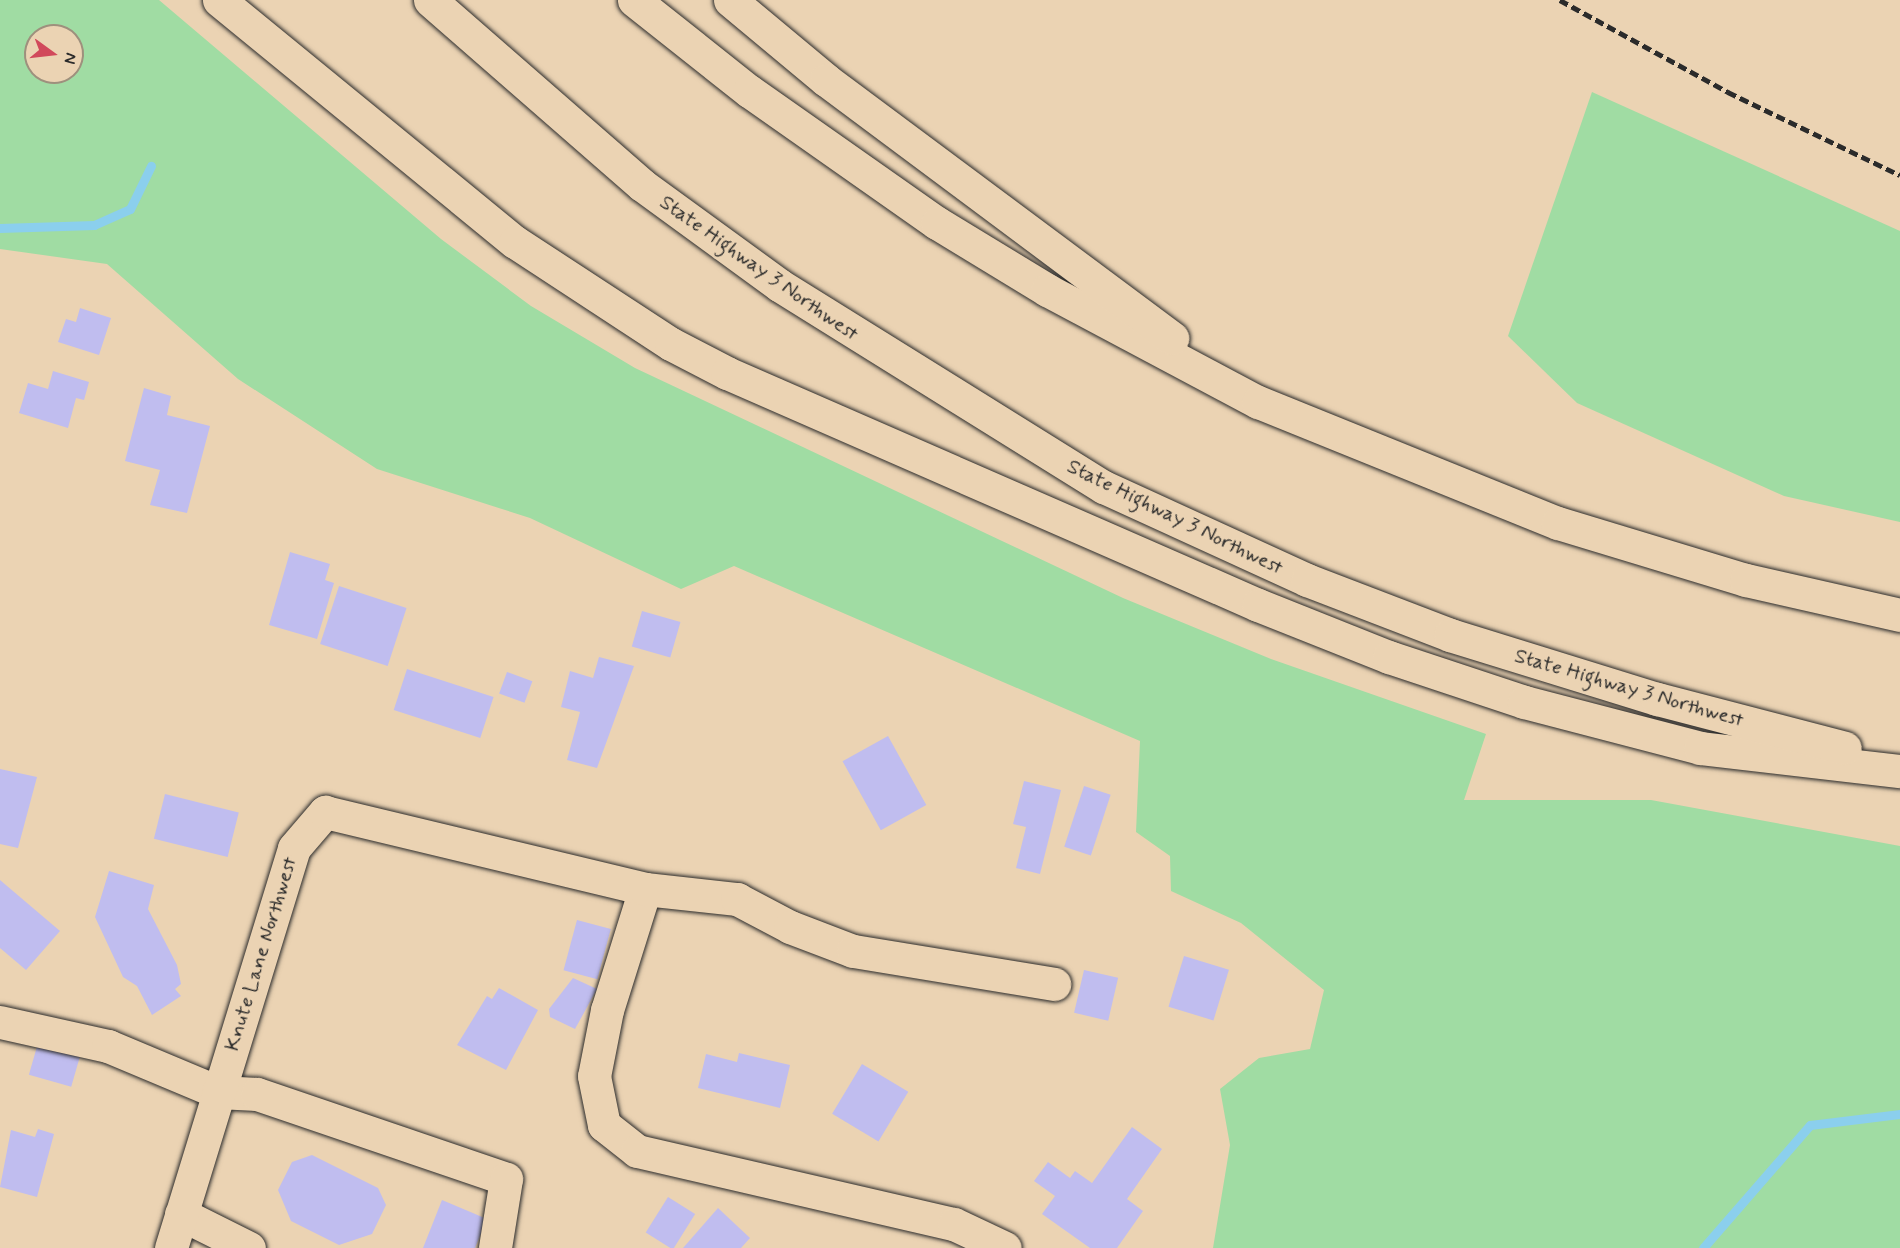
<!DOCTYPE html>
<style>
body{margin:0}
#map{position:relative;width:1900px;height:1248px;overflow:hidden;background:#ebd3b3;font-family:Mynerve,sans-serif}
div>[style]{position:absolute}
.green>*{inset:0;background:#a0dca3}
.stream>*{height:9px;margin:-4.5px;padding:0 4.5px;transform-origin:4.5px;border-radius:4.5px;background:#8bcfed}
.building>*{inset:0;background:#c0bdef;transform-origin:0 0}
.roads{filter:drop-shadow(0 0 2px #2b2b2b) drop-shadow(0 0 2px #2b2b2b)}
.minor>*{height:33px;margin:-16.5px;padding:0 16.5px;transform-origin:16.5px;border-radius:16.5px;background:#ebd3b3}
.highway>*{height:33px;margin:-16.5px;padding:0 16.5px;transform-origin:16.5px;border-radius:16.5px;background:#ebd3b3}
.rail>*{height:4.5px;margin-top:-2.25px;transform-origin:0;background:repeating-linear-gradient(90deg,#2b2b2b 0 9px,transparent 0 13.5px)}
span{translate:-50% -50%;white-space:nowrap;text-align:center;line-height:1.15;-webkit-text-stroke:4.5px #ebd3b3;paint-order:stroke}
.street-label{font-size:21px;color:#2b2b2b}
.north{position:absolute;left:24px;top:24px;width:60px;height:60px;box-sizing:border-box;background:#ebd3b3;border:2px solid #9e907d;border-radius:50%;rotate:105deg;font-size:16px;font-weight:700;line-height:24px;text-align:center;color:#2b2b2b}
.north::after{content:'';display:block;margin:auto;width:21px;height:27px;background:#d1495b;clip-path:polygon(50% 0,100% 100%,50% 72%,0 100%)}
</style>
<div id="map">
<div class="green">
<div style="clip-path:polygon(evenodd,0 0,159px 0,441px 239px,531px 306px,635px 368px,1123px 598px,1271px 659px,1486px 734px,1464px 800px,1651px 800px,1900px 846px,1900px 1248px,1213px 1248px,1230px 1145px,1220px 1089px,1259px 1058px,1310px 1049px,1324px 990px,1241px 923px,1171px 891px,1170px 856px,1136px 832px,1140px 741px,734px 566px,681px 589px,530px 518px,377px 469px,238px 379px,107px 264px,0 249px,0 0,36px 36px,72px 36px,72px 72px,36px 72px,36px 36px)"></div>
<div style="clip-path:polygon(1592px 92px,1900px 231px,1900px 522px,1784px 496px,1577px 403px,1508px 336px)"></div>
</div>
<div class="stream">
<div style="left:0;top:228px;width:94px;rotate:-1.8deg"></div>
<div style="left:94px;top:225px;width:39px;rotate:-24deg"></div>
<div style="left:130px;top:209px;width:48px;rotate:-64deg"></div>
<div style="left:1703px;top:1248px;width:163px;rotate:-49deg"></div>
<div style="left:1810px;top:1125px;width:91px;rotate:-7deg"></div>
</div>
<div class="building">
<div style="clip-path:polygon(80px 308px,111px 318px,99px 355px,58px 342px,66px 319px,76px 322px)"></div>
<div style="clip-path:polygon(53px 371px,89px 382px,84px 400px,76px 398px,68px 428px,19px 413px,28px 383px,48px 389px)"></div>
<div style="clip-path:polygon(144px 388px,171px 396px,167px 415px,210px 426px,187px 513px,150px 505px,160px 470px,125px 461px)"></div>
<div style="clip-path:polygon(290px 552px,330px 564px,325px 580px,334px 583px,317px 639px,269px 625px)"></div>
<div style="left:339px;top:586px;width:71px;height:61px;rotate:18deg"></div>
<div style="left:642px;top:611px;width:40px;height:37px;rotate:16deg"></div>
<div style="clip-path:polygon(599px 657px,634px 666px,597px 768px,567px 760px,580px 712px,561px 707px,570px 671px,593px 678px)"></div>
<div style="left:407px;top:669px;width:91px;height:43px;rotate:18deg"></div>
<div style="left:507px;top:672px;width:27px;height:23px;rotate:20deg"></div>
<div style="left:888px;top:736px;width:79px;height:52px;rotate:61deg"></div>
<div style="clip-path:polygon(0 769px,37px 777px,18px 848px,0 844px)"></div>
<div style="clip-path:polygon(1024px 781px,1061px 790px,1040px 874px,1016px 868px,1026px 827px,1013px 824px)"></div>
<div style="left:1084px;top:786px;width:28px;height:64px;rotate:18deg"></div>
<div style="left:165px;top:794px;width:76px;height:46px;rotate:14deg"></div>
<div style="clip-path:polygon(109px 871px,154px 885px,148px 909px,177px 965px,181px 984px,175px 989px,181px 996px,152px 1015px,137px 986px,123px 977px,95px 917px)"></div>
<div style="clip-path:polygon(0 880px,60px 931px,26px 970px,0 948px)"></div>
<div style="left:577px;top:920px;width:35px;height:52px;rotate:15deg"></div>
<div style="left:1184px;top:956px;width:47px;height:53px;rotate:17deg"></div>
<div style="left:1084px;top:970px;width:35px;height:44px;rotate:13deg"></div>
<div style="clip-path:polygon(573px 978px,597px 989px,575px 1029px,550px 1017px,549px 1009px)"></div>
<div style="clip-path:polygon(499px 988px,538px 1010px,506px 1070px,457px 1045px,487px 996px,492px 999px)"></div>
<div style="left:38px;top:1043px;width:44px;height:33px;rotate:16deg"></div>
<div style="clip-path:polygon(739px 1053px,790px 1065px,780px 1108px,698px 1088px,706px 1054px,737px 1062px)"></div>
<div style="left:862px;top:1064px;width:54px;height:58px;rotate:31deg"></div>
<div style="clip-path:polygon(1132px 1127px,1162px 1149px,1127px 1199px,1143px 1211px,1117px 1248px,1090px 1248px,1042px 1214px,1055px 1196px,1034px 1181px,1048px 1162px,1070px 1178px,1075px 1171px,1092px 1183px)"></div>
<div style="clip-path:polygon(38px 1129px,54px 1134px,37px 1197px,0 1187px,11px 1130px,35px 1137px)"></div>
<div style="clip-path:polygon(312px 1155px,378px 1188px,386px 1205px,372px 1234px,339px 1245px,291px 1221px,278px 1190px,292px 1162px)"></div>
<div style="left:668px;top:1197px;width:32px;height:42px;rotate:32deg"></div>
<div style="clip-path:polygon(442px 1200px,487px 1219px,475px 1248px,423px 1248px)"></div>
<div style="clip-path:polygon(718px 1208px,750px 1238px,741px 1248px,683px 1248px)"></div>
</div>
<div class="roads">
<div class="minor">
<div style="left:645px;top:889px;width:127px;rotate:107.4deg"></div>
<div style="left:607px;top:1010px;width:67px;rotate:101.1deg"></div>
<div style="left:594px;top:1076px;width:50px;rotate:78.5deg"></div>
<div style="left:604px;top:1125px;width:42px;rotate:38.2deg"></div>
<div style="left:637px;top:1151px;width:325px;rotate:13deg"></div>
<div style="left:954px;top:1224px;width:56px;rotate:25.2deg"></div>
<div style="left:0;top:1022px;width:111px;rotate:12.5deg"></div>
<div style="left:108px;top:1046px;width:119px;rotate:22.7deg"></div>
<div style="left:218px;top:1092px;width:39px;rotate:3deg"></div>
<div style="left:257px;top:1094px;width:263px;rotate:18.8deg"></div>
<div style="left:506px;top:1179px;width:70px;rotate:99.1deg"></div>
<div style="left:181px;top:1214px;width:76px;rotate:26.6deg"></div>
<div style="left:171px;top:1248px;width:418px;rotate:-72.9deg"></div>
<div style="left:294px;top:848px;width:48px;rotate:-49.3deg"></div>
<div style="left:325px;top:812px;width:329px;rotate:13.5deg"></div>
<div style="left:645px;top:889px;width:93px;rotate:6.2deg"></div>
<div style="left:737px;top:899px;width:60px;rotate:27.8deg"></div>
<div style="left:790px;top:927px;width:67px;rotate:20.9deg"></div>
<div style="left:853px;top:951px;width:204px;rotate:9.3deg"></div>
</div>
<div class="highway">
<div style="left:219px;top:0;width:382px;rotate:39.3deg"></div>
<div style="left:515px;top:242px;width:186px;rotate:33.2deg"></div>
<div style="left:671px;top:344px;width:63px;rotate:27.4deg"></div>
<div style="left:727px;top:373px;width:579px;rotate:23.6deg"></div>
<div style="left:1258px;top:605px;width:141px;rotate:21.7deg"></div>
<div style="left:1389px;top:657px;width:142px;rotate:18.4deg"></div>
<div style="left:1524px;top:702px;width:182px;rotate:14.6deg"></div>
<div style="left:1700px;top:748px;width:201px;rotate:6.6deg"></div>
<div style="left:430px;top:0;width:281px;rotate:41.1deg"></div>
<div style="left:642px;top:185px;width:170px;rotate:36.1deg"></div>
<div style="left:779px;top:285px;width:383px;rotate:31.9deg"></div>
<div style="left:1104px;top:487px;width:223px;rotate:24.6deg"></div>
<div style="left:1307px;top:580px;width:153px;rotate:21deg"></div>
<div style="left:1450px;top:635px;width:217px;rotate:17.2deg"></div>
<div style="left:1657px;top:699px;width:194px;rotate:14.6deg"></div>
<div style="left:634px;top:0;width:147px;rotate:38.4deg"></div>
<div style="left:749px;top:91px;width:230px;rotate:35.1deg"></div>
<div style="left:937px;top:223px;width:129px;rotate:31.3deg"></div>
<div style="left:1047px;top:290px;width:239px;rotate:28deg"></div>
<div style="left:1258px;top:402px;width:323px;rotate:22deg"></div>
<div style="left:1558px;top:523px;width:196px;rotate:16.9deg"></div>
<div style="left:1746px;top:580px;width:158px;rotate:12.8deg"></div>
<div style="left:730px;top:0;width:125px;rotate:39.8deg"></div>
<div style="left:826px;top:80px;width:432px;rotate:36.7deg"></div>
</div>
</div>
<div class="rail">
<div style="left:1560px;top:0;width:192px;rotate:28.7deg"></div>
<div style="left:1728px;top:92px;width:191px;rotate:25.8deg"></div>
</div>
<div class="street-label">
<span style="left:759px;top:268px;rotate:35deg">State Highway 3 Northwest</span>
<span style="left:1175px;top:517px;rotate:26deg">State Highway 3 Northwest</span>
<span style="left:1629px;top:688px;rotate:16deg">State Highway 3 Northwest</span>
<span style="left:261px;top:954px;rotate:-73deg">Knute Lane Northwest</span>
</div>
<div class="north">N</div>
</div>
